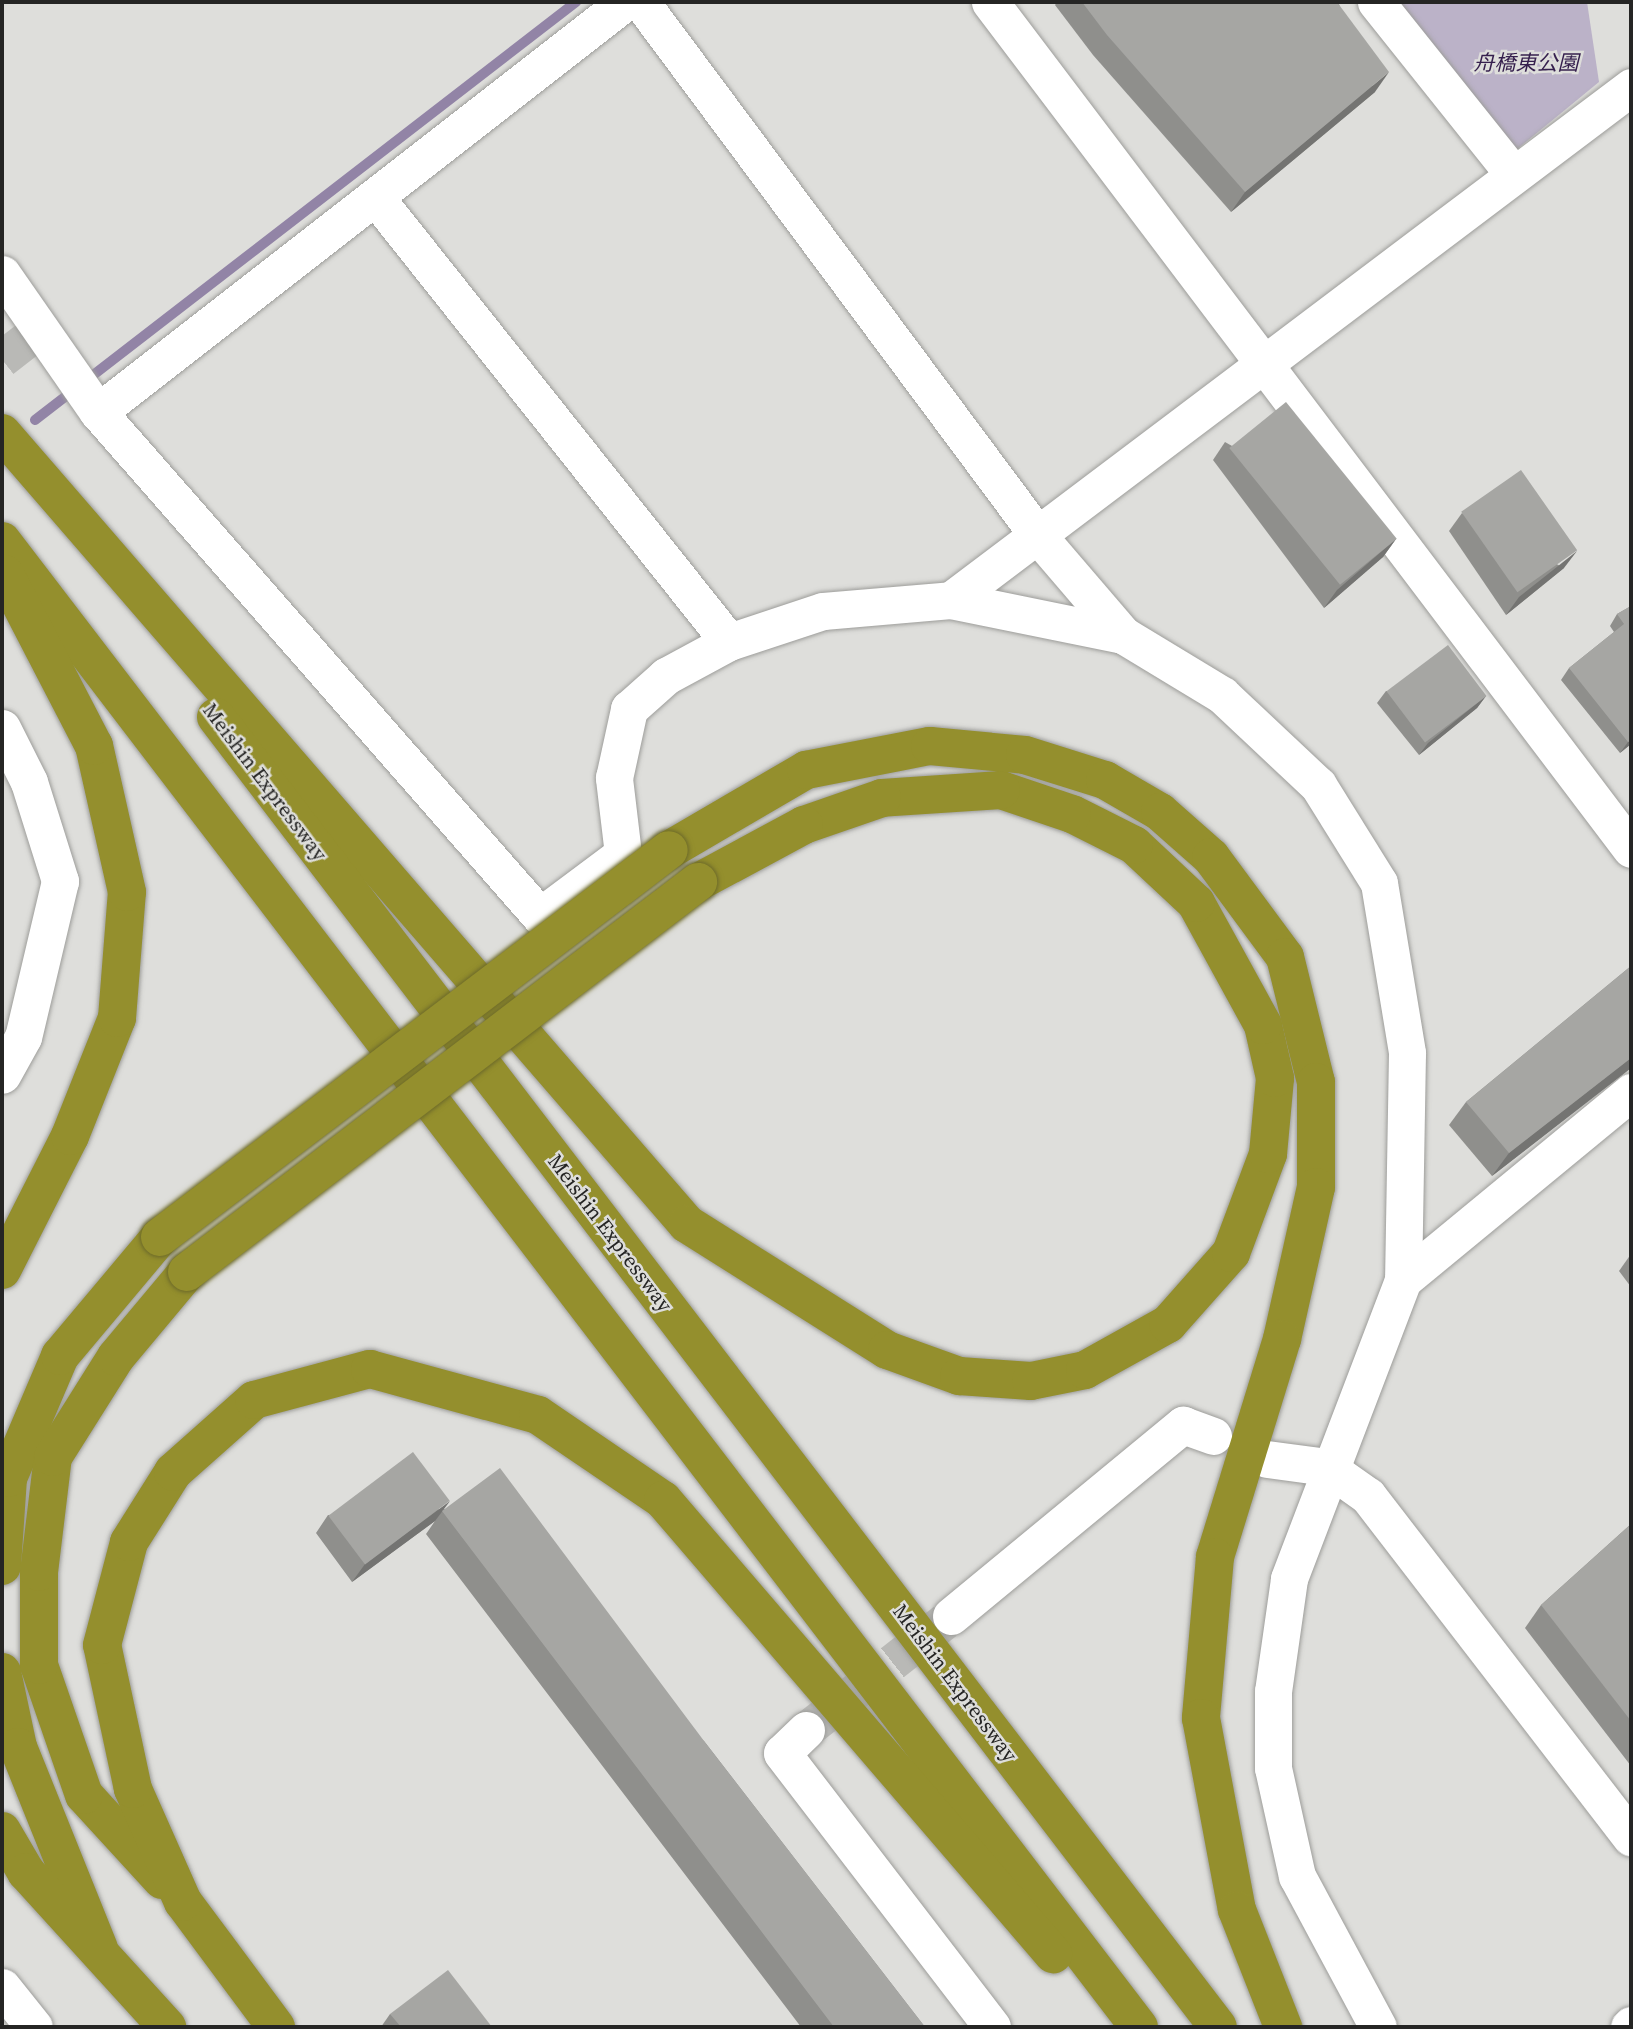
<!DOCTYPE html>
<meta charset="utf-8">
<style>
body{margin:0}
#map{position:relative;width:1633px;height:2029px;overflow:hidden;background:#dededb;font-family:"Source Serif 4","Noto Sans JP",serif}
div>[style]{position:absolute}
.green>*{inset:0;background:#bbb2c8}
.stream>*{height:10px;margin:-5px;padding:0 5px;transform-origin:5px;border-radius:5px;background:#9284a6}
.minor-tunnel>*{height:37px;margin-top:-18.5px;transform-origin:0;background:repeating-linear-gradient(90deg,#b9b9b6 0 37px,transparent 0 55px)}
.roads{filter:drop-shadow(0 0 2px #9d9d9a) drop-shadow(0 0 2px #9d9d9a)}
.minor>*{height:37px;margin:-18.5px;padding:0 18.5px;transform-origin:18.5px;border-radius:18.5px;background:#fff}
.highway>*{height:38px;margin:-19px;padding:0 19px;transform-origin:19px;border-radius:19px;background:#948f2d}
.bridges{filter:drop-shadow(0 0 2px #6d6a2a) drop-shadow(0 0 2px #6d6a2a)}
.highway-bridge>*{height:38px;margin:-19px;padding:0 19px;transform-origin:19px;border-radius:19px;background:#948f2d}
.wall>*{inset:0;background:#8f8f8c}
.shaded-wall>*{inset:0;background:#747472}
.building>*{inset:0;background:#a6a6a3;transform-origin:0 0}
span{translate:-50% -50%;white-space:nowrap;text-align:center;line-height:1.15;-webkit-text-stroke:5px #dededb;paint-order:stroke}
.park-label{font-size:21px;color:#36204e;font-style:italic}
.street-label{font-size:21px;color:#252524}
.frame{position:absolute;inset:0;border:4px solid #252524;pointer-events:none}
</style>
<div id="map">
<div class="green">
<div style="clip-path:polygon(1398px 2px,1587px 2px,1599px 82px,1516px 150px)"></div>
</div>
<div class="stream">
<div style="left:35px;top:420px;width:684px;rotate:-37.69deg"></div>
</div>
<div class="minor-tunnel">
<div style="left:2px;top:359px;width:46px;rotate:-37.9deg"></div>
<div style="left:806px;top:1730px;width:177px;rotate:-38.1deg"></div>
</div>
<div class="roads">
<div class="minor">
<div style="left:641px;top:2px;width:668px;rotate:53.34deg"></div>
<div style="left:1040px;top:538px;width:128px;rotate:49.4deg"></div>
<div style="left:1123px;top:635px;width:116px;rotate:31.2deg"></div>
<div style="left:1222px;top:695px;width:132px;rotate:43.2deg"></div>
<div style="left:1318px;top:785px;width:115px;rotate:58.1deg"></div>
<div style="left:1379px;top:883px;width:172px;rotate:80.6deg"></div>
<div style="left:1407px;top:1053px;width:227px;rotate:91deg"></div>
<div style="left:1403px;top:1280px;width:320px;rotate:110.9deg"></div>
<div style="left:1289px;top:1579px;width:113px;rotate:98.1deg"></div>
<div style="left:1273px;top:1691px;width:77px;rotate:90deg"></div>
<div style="left:1273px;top:1768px;width:111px;rotate:77.5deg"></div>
<div style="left:1297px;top:1876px;width:171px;rotate:61.8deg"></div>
<div style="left:990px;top:2px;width:1062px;rotate:52.88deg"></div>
<div style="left:1376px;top:2px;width:216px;rotate:51.4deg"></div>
<div style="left:376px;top:198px;width:567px;rotate:51.51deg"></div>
<div style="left:2px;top:274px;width:168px;rotate:55.2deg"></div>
<div style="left:98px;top:412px;width:670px;rotate:48.75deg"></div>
<div style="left:540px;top:916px;width:104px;rotate:-36.8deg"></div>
<div style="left:623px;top:854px;width:77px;rotate:-96.8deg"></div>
<div style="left:614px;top:778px;width:71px;rotate:-77.7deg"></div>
<div style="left:629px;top:709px;width:50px;rotate:-41.7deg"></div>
<div style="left:666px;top:676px;width:72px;rotate:-28.4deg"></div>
<div style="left:729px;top:642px;width:99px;rotate:-18.3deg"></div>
<div style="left:823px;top:611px;width:128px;rotate:-4.9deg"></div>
<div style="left:951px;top:600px;width:852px;rotate:-37.03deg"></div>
<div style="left:98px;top:412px;width:668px;rotate:-37.88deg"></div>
<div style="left:951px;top:600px;width:176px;rotate:11.5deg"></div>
<div style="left:2px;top:728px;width:60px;rotate:63.4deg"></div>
<div style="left:29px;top:782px;width:104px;rotate:72.6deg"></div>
<div style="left:60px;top:881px;width:160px;rotate:103.3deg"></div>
<div style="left:23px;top:1037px;width:43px;rotate:118.9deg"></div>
<div style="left:1403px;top:1280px;width:296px;rotate:-39.5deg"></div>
<div style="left:1267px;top:1459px;width:61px;rotate:7.6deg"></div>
<div style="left:1327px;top:1467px;width:50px;rotate:35.3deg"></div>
<div style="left:1368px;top:1496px;width:431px;rotate:52.4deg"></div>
<div style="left:951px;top:1616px;width:301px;rotate:-39.5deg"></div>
<div style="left:1183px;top:1425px;width:32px;rotate:20deg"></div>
<div style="left:806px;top:1730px;width:33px;rotate:136deg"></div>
<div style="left:782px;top:1753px;width:345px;rotate:52.5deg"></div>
<div style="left:2px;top:1987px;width:51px;rotate:51.3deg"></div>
<div style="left:1629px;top:2027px;width:3px;rotate:-45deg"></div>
</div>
<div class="highway">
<div style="left:2px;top:433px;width:1046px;rotate:49.11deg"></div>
<div style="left:687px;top:1224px;width:236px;rotate:32.2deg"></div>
<div style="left:887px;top:1350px;width:77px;rotate:19.9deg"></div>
<div style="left:959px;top:1376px;width:72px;rotate:4deg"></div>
<div style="left:1031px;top:1381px;width:55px;rotate:-11.5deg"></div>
<div style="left:1085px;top:1370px;width:95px;rotate:-29deg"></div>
<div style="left:1168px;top:1324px;width:95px;rotate:-48.4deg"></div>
<div style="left:1231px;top:1253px;width:106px;rotate:-69.5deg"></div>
<div style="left:1268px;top:1154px;width:76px;rotate:-84.7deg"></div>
<div style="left:1275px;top:1078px;width:54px;rotate:-102.8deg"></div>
<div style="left:1263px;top:1025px;width:139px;rotate:-118.8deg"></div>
<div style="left:1196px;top:903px;width:85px;rotate:-136.9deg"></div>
<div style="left:1134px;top:845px;width:69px;rotate:-153.4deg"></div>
<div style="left:1072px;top:814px;width:75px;rotate:-161.3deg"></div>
<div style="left:1001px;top:790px;width:119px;rotate:176.2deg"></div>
<div style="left:882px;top:798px;width:83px;rotate:160.9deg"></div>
<div style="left:804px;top:825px;width:120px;rotate:151.7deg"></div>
<div style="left:2px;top:541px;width:1871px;rotate:52.58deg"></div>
<div style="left:216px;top:717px;width:1649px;rotate:52.59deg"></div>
<div style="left:669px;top:850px;width:159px;rotate:-30.3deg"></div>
<div style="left:806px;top:770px;width:126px;rotate:-11deg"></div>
<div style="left:930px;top:746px;width:95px;rotate:5.4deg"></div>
<div style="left:1025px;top:755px;width:84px;rotate:17.4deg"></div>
<div style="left:1105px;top:780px;width:64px;rotate:30.2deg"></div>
<div style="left:1160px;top:812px;width:68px;rotate:41.4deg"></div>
<div style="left:1211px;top:857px;width:124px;rotate:53.5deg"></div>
<div style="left:1285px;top:957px;width:129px;rotate:76.1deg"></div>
<div style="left:1316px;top:1082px;width:105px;rotate:90deg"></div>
<div style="left:1316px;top:1187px;width:156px;rotate:102.6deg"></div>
<div style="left:1282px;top:1339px;width:228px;rotate:107.1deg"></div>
<div style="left:1215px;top:1557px;width:162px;rotate:95deg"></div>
<div style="left:1201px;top:1718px;width:195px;rotate:79.4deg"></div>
<div style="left:1237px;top:1910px;width:126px;rotate:68.5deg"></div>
<div style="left:2px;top:1270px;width:150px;rotate:-63.1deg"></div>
<div style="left:70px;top:1136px;width:127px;rotate:-68.3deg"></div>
<div style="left:117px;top:1018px;width:126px;rotate:-85.5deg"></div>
<div style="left:127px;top:892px;width:150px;rotate:-102.7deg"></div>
<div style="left:94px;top:746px;width:194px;rotate:-117.4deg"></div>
<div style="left:2px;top:1566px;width:88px;rotate:-86.1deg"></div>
<div style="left:8px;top:1478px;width:133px;rotate:-66.9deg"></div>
<div style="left:60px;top:1356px;width:155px;rotate:-50deg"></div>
<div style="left:2px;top:1672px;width:77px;rotate:78deg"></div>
<div style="left:18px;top:1747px;width:217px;rotate:68.1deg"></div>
<div style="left:2px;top:1831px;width:48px;rotate:59.7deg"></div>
<div style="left:26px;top:1872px;width:210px;rotate:47.7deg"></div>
<div style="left:162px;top:1880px;width:115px;rotate:-132.5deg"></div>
<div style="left:84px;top:1795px;width:138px;rotate:-109.1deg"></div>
<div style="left:39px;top:1665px;width:93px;rotate:-90deg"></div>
<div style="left:39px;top:1572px;width:116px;rotate:-83.1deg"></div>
<div style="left:53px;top:1457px;width:118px;rotate:-57.8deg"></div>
<div style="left:116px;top:1357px;width:111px;rotate:-50.1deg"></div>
<div style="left:276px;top:2027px;width:156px;rotate:-126.6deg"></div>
<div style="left:183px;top:1902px;width:124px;rotate:-113.9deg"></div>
<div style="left:133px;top:1789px;width:147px;rotate:-102.1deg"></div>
<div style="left:102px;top:1645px;width:106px;rotate:-75.3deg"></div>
<div style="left:129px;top:1542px;width:83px;rotate:-57.8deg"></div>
<div style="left:173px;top:1472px;width:108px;rotate:-41.6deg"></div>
<div style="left:254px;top:1400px;width:120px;rotate:-15deg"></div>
<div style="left:370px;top:1369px;width:174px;rotate:15.3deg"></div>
<div style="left:538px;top:1415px;width:151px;rotate:34.2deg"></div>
<div style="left:663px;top:1500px;width:599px;rotate:49.34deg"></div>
</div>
</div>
<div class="bridges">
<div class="highway-bridge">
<div style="left:160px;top:1237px;width:639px;rotate:-37.25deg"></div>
<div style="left:187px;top:1272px;width:643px;rotate:-37.35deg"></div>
</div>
</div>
<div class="wall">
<div style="clip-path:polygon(1057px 2px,1338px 2px,1375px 92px,1231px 212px,1093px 55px,1055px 5px)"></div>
<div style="clip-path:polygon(1225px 442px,1396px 539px,1383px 557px,1324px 608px,1213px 460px)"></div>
<div style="clip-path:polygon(1462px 513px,1564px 568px,1506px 615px,1449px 531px)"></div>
<div style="clip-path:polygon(1631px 606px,1631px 744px,1620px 753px,1561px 680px,1569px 668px,1614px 632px,1610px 626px,1617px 614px)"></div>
<div style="clip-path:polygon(1386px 691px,1486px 696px,1477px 708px,1419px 755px,1377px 703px)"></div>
<div style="clip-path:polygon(1631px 966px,1631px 1068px,1492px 1176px,1449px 1125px,1466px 1102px)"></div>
<div style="clip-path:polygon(1631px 1254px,1631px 1287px,1619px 1271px)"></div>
<div style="clip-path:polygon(445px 1509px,704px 1741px,925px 2027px,801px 2027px,426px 1534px,435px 1521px,352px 1582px,316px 1533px,328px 1515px)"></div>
<div style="clip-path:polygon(1631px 1524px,1631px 1766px,1525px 1628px,1541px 1605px)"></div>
<div style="clip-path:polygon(390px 2014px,492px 2027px,381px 2027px)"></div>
</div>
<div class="shaded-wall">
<div style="clip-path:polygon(1389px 72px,1375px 92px,1231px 212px,1245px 192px)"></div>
<div style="clip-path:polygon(1396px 539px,1383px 557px,1324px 608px,1337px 590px)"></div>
<div style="clip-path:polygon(1577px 551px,1564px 568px,1506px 615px,1519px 597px)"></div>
<div style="clip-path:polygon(1486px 696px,1477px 708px,1419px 755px,1428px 743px)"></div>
<div style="clip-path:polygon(1631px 740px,1631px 744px,1620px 753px,1628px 742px)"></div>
<div style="clip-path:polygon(1631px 1058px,1631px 1068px,1492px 1176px,1509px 1153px)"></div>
<div style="clip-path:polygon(450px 1501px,435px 1521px,352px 1582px,365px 1564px)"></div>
</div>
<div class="building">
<div style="clip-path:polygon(1082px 2px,1337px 2px,1389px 72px,1245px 192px,1107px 35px)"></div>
<div style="left:1286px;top:402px;width:176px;height:73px;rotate:51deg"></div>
<div style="left:1521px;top:470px;width:98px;height:73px;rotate:55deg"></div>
<div style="clip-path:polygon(1631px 606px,1631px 740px,1628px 742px,1569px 668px,1624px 624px,1617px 614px)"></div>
<div style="left:1448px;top:645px;width:64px;height:77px;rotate:53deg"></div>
<div style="clip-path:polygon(1631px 966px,1631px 1058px,1509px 1153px,1466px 1102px)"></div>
<div style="left:413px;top:1452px;width:61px;height:106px;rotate:53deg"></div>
<div style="clip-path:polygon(500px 1468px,704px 1741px,925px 2027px,834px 2027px,442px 1511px)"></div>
<div style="clip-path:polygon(1631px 1524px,1631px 1721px,1541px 1605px)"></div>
<div style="clip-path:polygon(448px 1970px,492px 2027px,401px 2027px,390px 2014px)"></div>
</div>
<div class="park-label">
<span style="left:1526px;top:63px">舟橋東公園</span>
</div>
<div class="street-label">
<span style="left:265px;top:782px;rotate:53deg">Meishin Expressway</span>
<span style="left:610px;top:1233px;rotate:53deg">Meishin Expressway</span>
<span style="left:955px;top:1683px;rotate:53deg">Meishin Expressway</span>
</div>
<div class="frame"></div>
</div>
